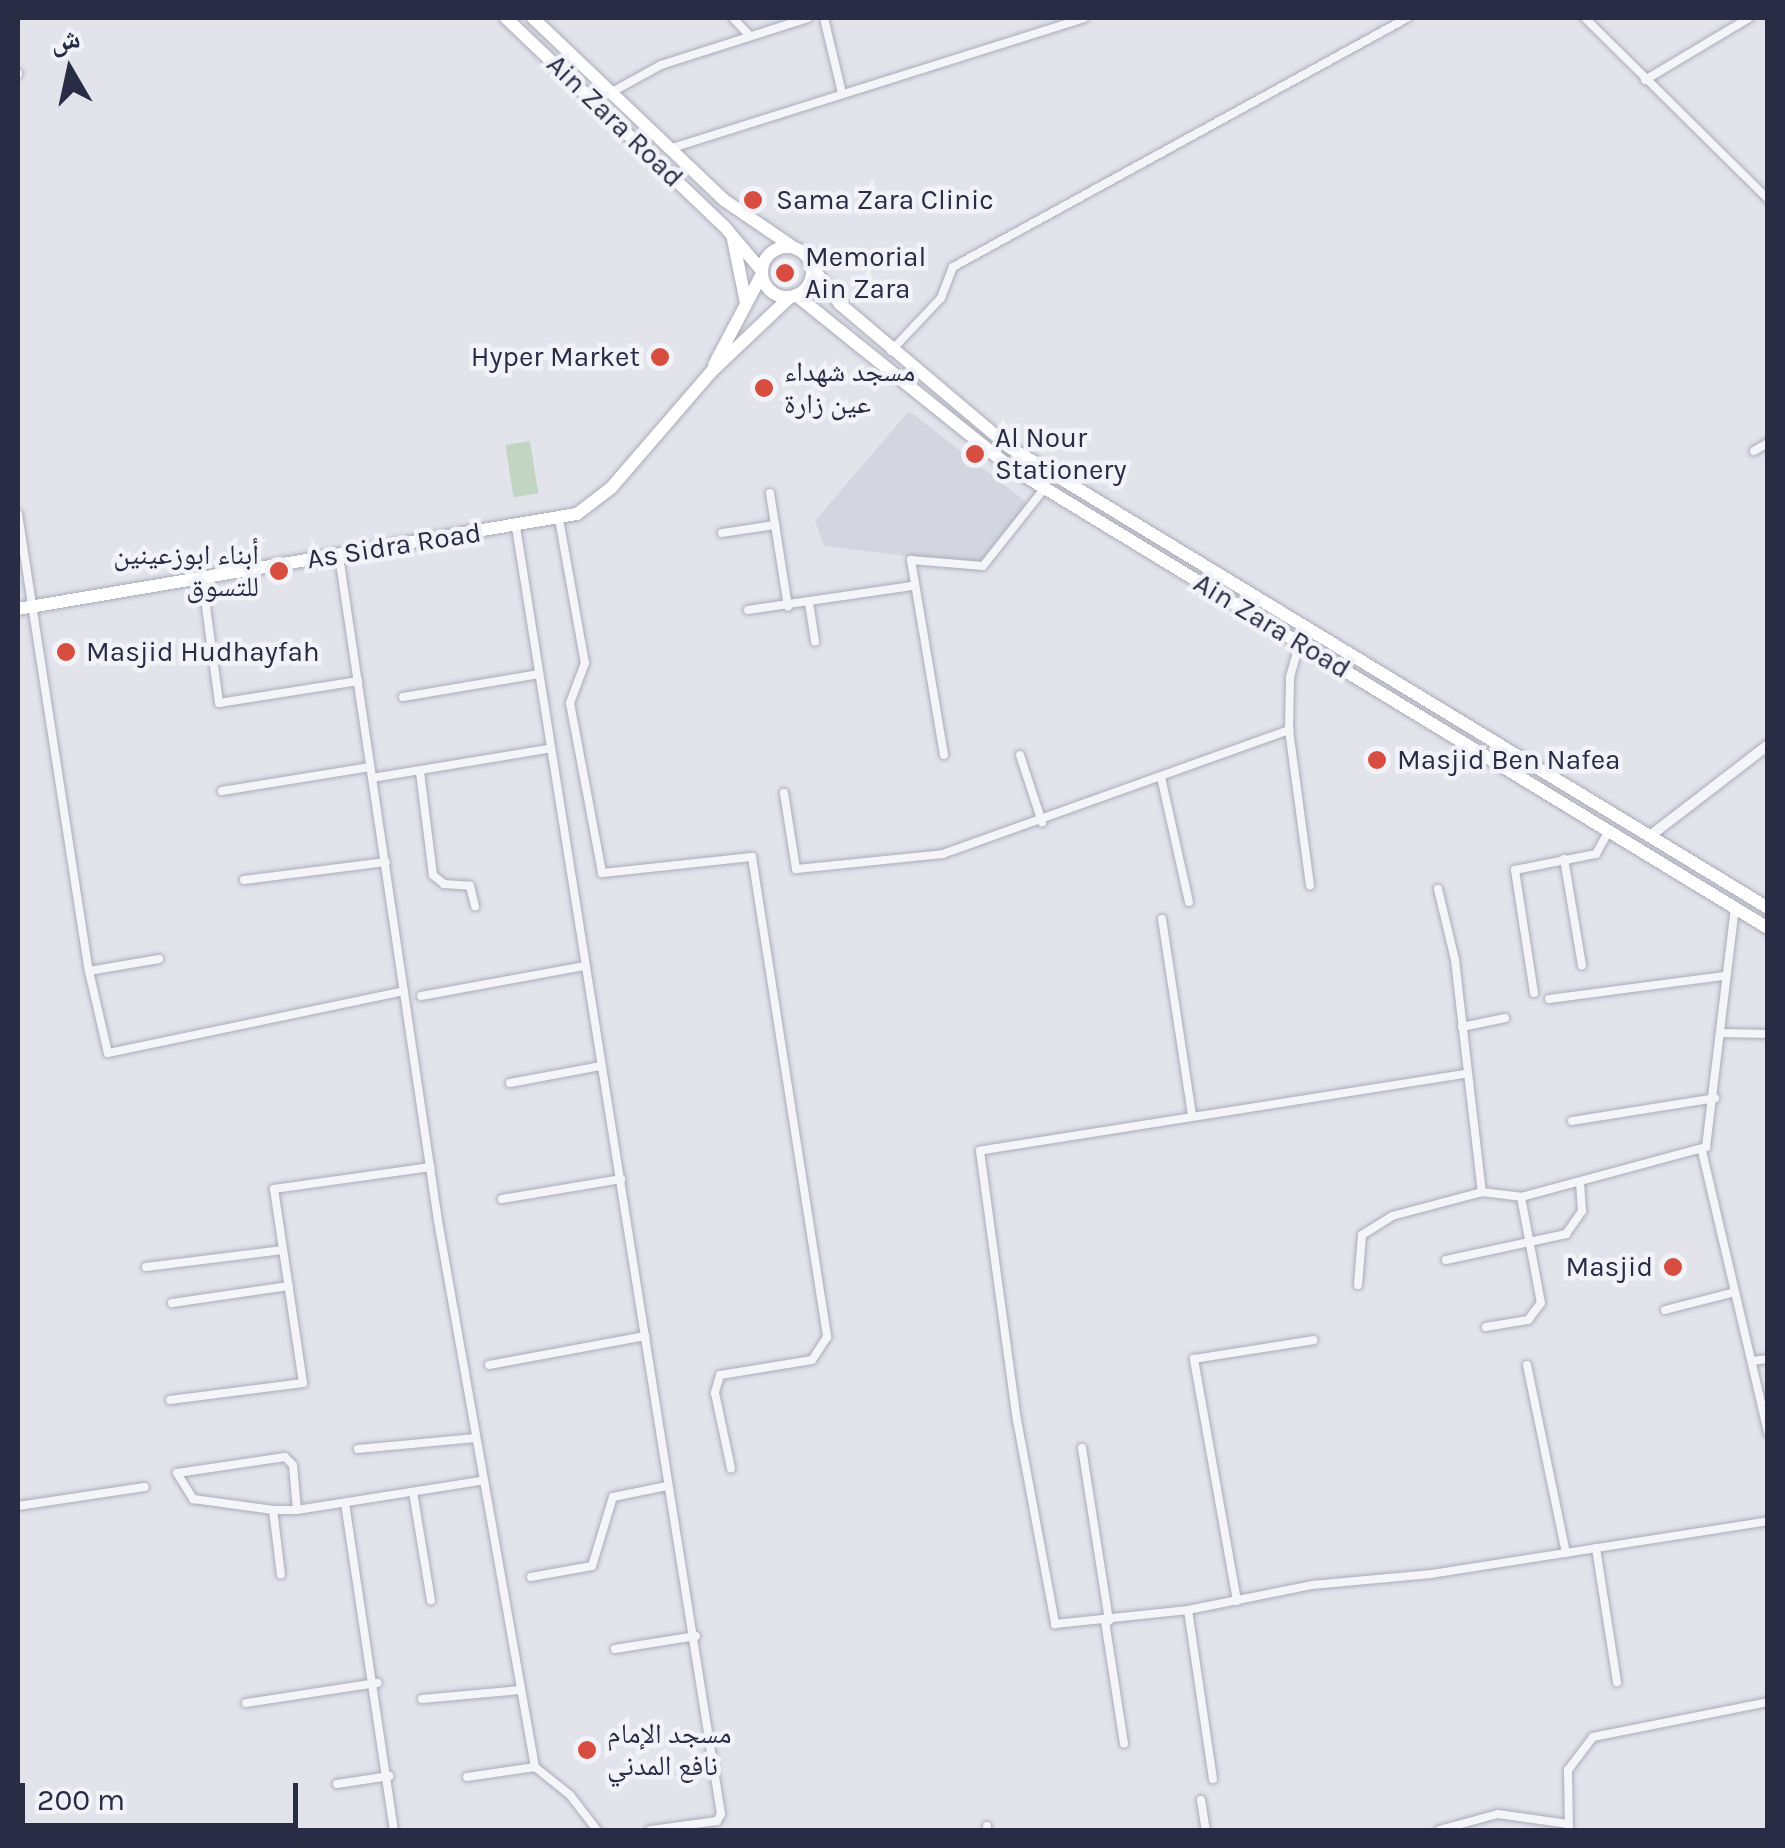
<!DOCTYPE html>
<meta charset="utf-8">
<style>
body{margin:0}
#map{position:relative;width:1785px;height:1848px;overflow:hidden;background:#e2e3eb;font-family:Karla,"Noto Naskh Arabic",sans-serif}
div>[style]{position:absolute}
.built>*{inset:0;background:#d3d5e0}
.green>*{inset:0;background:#c2d5c2;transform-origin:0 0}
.roads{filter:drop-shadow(0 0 2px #aaacb9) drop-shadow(0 0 2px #aaacb9)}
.minor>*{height:8px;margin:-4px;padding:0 4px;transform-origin:4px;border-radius:4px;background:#f5f5f9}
.tertiary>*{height:10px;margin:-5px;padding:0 5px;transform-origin:5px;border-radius:5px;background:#f5f5f9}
.primary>*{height:12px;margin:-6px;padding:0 6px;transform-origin:6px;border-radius:6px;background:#fff}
.primary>.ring{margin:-6px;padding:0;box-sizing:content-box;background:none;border:12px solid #fff;border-radius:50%}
.dots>*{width:28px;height:28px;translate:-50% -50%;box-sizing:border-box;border:5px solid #f1f3f8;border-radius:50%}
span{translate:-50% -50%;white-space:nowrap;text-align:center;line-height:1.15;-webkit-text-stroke:9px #f1f3f8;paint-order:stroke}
.street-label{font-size:28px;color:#282c44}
.poi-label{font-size:28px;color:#282c44}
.left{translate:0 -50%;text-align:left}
.right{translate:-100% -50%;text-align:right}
.frame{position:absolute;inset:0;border:20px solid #282c44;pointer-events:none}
.north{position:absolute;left:20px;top:20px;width:100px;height:100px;-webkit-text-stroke:8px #f1f3f8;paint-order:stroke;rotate:351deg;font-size:28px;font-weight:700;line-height:40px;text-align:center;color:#282c44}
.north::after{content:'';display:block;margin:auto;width:35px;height:45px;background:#282c44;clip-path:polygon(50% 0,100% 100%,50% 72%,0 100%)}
.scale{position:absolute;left:20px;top:1783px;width:278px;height:45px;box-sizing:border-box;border:5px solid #282c44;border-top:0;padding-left:12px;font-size:30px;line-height:35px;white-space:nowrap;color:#282c44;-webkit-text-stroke:8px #f1f3f8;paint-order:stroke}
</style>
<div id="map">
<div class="built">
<div style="clip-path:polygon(909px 411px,1030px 505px,980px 565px,824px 546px,815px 521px)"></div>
</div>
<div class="green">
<div style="left:530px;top:441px;width:53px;height:25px;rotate:81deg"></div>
</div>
<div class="roads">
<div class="minor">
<div style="left:733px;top:18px;width:23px;rotate:47deg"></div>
<div style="left:824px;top:18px;width:77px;rotate:76.5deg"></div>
<div style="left:1585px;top:18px;width:257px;rotate:44.7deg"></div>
<div style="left:18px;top:74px;width:1px;rotate:-90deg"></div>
<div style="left:1645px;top:80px;width:121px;rotate:-30.8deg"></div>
<div style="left:612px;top:92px;width:56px;rotate:-28.9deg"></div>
<div style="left:661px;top:65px;width:154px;rotate:-17.7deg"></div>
<div style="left:669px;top:149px;width:435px;rotate:-17.5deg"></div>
<div style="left:891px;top:351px;width:73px;rotate:-46.7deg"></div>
<div style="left:941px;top:298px;width:33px;rotate:-69deg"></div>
<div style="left:953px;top:267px;width:518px;rotate:-28.74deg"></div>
<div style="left:1754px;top:451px;width:16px;rotate:-30deg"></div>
<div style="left:770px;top:493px;width:115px;rotate:81deg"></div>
<div style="left:18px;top:514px;width:462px;rotate:81.2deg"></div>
<div style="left:89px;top:971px;width:71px;rotate:-9.7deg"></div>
<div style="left:559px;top:519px;width:146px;rotate:79.8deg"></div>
<div style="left:585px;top:663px;width:43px;rotate:110.6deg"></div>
<div style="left:570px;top:703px;width:173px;rotate:79.3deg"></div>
<div style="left:602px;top:873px;width:151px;rotate:-6.1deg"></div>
<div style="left:752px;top:857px;width:486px;rotate:81.1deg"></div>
<div style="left:827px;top:1337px;width:27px;rotate:123deg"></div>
<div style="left:812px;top:1360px;width:93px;rotate:170.7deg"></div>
<div style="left:720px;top:1375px;width:19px;rotate:106deg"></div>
<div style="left:715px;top:1393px;width:77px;rotate:78deg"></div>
<div style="left:516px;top:527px;width:1303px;rotate:80.95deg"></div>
<div style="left:721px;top:1814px;width:8px;rotate:120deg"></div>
<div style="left:717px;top:1821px;width:68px;rotate:172.3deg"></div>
<div style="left:722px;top:533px;width:54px;rotate:-8.6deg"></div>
<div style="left:339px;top:556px;width:672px;rotate:81.53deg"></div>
<div style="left:438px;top:1221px;width:555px;rotate:79.93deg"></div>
<div style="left:535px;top:1767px;width:45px;rotate:38.7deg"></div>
<div style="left:570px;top:1795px;width:44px;rotate:52.4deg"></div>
<div style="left:202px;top:577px;width:127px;rotate:82.3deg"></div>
<div style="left:219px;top:703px;width:141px;rotate:-9deg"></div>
<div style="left:809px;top:603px;width:39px;rotate:81deg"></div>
<div style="left:748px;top:610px;width:167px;rotate:-8.3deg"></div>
<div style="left:1300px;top:642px;width:37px;rotate:106deg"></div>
<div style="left:1290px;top:678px;width:52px;rotate:91.1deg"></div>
<div style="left:1289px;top:730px;width:157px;rotate:82.3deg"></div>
<div style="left:403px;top:697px;width:138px;rotate:-9.6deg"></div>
<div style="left:944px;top:755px;width:198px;rotate:-99.6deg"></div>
<div style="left:911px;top:560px;width:72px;rotate:4.8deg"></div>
<div style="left:983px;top:566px;width:98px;rotate:-51.6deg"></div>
<div style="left:1020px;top:755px;width:71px;rotate:71.8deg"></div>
<div style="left:420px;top:772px;width:104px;rotate:82.8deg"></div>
<div style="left:433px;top:875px;width:14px;rotate:39deg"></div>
<div style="left:444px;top:884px;width:26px;rotate:4deg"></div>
<div style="left:470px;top:886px;width:21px;rotate:76deg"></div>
<div style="left:1161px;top:777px;width:128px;rotate:77.4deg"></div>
<div style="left:372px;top:778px;width:177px;rotate:-9.4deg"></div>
<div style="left:222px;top:791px;width:150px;rotate:-9.2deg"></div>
<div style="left:784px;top:793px;width:77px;rotate:81deg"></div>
<div style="left:796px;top:869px;width:148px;rotate:-5.8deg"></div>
<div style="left:943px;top:854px;width:368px;rotate:-19.7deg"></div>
<div style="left:1564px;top:859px;width:108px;rotate:80.4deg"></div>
<div style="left:244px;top:880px;width:143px;rotate:-7.2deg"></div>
<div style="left:1438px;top:889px;width:73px;rotate:76.5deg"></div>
<div style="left:1455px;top:960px;width:234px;rotate:83.4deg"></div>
<div style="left:1162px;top:919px;width:199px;rotate:81.3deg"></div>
<div style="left:89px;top:971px;width:84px;rotate:77deg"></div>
<div style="left:108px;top:1053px;width:302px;rotate:-11.8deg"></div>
<div style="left:1534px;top:993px;width:124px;rotate:-98.8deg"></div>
<div style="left:1515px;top:870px;width:83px;rotate:-11.2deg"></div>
<div style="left:1596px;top:854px;width:25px;rotate:-61deg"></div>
<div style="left:421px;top:996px;width:167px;rotate:-10.4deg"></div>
<div style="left:1549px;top:999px;width:177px;rotate:-7.5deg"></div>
<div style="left:1462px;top:1027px;width:44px;rotate:-11.8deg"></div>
<div style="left:1721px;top:1033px;width:47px;rotate:1.2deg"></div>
<div style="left:1464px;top:1074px;width:490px;rotate:171deg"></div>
<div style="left:980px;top:1151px;width:272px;rotate:82.2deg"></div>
<div style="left:1017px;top:1420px;width:208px;rotate:79.4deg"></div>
<div style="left:1055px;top:1624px;width:134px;rotate:-6deg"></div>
<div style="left:1188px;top:1610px;width:126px;rotate:-11.4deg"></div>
<div style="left:1312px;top:1585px;width:120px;rotate:-5.3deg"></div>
<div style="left:1431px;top:1574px;width:341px;rotate:-8.9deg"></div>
<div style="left:510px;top:1083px;width:93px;rotate:-10.6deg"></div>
<div style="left:1572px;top:1121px;width:145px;rotate:-9.1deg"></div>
<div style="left:1702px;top:1151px;width:290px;rotate:76.8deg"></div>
<div style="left:502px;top:1199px;width:121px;rotate:-9.5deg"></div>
<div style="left:1446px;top:1260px;width:123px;rotate:-12.2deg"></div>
<div style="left:1566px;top:1234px;width:28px;rotate:-55deg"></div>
<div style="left:1582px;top:1211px;width:27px;rotate:-94deg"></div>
<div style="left:146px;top:1267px;width:138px;rotate:-7.1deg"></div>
<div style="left:1358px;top:1285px;width:50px;rotate:-85.4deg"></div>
<div style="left:1362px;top:1235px;width:36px;rotate:-32deg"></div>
<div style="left:1392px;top:1216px;width:93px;rotate:-14.9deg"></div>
<div style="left:1482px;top:1192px;width:39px;rotate:7deg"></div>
<div style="left:1521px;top:1197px;width:192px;rotate:-15.1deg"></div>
<div style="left:1706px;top:1147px;width:241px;rotate:-83.1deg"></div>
<div style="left:172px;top:1303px;width:118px;rotate:-8.3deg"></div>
<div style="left:1665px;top:1310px;width:72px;rotate:-14.4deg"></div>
<div style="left:1486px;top:1327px;width:43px;rotate:-9.5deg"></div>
<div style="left:1528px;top:1320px;width:21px;rotate:-53deg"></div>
<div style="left:1541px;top:1303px;width:108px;rotate:-100.7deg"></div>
<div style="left:1752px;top:1361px;width:16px;rotate:-7deg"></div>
<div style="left:489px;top:1365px;width:159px;rotate:-10.5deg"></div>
<div style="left:1527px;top:1365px;width:192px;rotate:78.3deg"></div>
<div style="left:170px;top:1400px;width:134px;rotate:-7.3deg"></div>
<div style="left:303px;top:1383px;width:196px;rotate:-98.5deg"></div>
<div style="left:274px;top:1189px;width:158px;rotate:-8deg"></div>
<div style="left:1082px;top:1448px;width:175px;rotate:81.1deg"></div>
<div style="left:358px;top:1449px;width:118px;rotate:-5.4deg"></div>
<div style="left:413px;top:1492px;width:110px;rotate:80.6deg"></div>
<div style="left:345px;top:1503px;width:331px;rotate:81.5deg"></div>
<div style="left:18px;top:1506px;width:128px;rotate:-8.5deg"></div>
<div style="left:273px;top:1510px;width:65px;rotate:83deg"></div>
<div style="left:297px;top:1510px;width:45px;rotate:-95.1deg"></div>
<div style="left:293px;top:1465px;width:11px;rotate:-135deg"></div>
<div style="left:285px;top:1457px;width:109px;rotate:171.6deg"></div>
<div style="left:177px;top:1473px;width:31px;rotate:58deg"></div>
<div style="left:193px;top:1499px;width:81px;rotate:7.8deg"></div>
<div style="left:273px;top:1510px;width:24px"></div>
<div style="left:297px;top:1510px;width:186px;rotate:-9deg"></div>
<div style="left:1596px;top:1548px;width:136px;rotate:81.1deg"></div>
<div style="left:531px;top:1577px;width:62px;rotate:-10.2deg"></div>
<div style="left:592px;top:1566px;width:72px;rotate:-73.1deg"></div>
<div style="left:613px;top:1497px;width:55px;rotate:-11.5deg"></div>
<div style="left:1237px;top:1601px;width:246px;rotate:-100.1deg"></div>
<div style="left:1194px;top:1359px;width:121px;rotate:-9deg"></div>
<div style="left:1188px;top:1610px;width:171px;rotate:81.6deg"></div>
<div style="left:1105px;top:1621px;width:124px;rotate:81.2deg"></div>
<div style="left:615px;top:1649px;width:82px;rotate:-9.1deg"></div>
<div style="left:422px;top:1699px;width:99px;rotate:-5.2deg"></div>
<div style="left:246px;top:1703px;width:133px;rotate:-8.7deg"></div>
<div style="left:467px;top:1777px;width:69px;rotate:-8.4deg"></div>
<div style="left:337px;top:1784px;width:53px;rotate:-8.7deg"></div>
<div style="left:1201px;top:1800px;width:30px;rotate:81deg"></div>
<div style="left:987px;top:1826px;width:4px;rotate:90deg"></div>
<div style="left:1439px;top:1830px;width:61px;rotate:-15.2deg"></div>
<div style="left:1498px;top:1814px;width:71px;rotate:8.1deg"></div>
<div style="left:1569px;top:1830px;width:60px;rotate:-91deg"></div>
<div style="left:1568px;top:1770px;width:41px;rotate:-52.9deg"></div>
<div style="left:1593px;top:1737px;width:178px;rotate:-11.3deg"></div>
</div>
<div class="tertiary">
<div style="left:1650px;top:836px;width:149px;rotate:-37.6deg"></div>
</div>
<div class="primary">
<div style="left:506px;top:18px;width:301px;rotate:43.7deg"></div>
<div style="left:724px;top:226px;width:59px;rotate:49.8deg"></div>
<div style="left:533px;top:18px;width:264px;rotate:43.6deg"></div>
<div style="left:724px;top:200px;width:83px;rotate:34.3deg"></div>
<div style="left:733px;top:239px;width:65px;rotate:78.5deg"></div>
<div class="ring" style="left:762px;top:247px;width:38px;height:38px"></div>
<div style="left:812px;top:267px;width:46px;rotate:52.9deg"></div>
<div style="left:840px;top:304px;width:221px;rotate:40.2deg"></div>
<div style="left:1009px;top:447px;width:888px;rotate:31.27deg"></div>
<div style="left:796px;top:295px;width:275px;rotate:38.8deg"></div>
<div style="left:1010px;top:467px;width:887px;rotate:31.31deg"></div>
<div style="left:714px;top:365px;width:103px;rotate:-62.2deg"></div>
<div style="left:18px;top:609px;width:567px;rotate:-9.65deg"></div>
<div style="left:577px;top:514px;width:43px;rotate:-37.4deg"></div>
<div style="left:611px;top:488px;width:153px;rotate:-49.2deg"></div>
<div style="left:711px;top:372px;width:109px;rotate:-43.5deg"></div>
</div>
</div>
<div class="dots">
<div style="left:753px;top:200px;background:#d74d40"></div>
<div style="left:785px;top:273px;background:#d74d40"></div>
<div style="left:660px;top:357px;background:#d74d40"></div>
<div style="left:764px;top:388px;background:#d74d40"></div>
<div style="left:975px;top:454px;background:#d74d40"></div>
<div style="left:279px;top:571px;background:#d74d40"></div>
<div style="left:66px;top:652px;background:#d74d40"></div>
<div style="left:1377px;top:760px;background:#d74d40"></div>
<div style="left:1673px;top:1267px;background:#d74d40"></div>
<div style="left:587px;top:1750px;background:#d74d40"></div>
</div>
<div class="street-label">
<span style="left:615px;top:121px;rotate:44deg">Ain Zara Road</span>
<span style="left:394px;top:546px;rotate:-9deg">As Sidra Road</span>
<span style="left:1272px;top:626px;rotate:31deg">Ain Zara Road</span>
</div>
<div class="poi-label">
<span class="left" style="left:776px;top:200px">Sama Zara Clinic</span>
<span class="left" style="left:805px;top:273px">Memorial<br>Ain Zara</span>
<span class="right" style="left:640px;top:357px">Hyper Market</span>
<span class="left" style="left:784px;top:388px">مسجد شهداء<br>عين زارة</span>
<span class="left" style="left:995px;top:454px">Al Nour<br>Stationery</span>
<span class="right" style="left:259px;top:571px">أبناء ابوزعينين<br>للتسوق</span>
<span class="left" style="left:86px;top:652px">Masjid Hudhayfah</span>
<span class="left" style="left:1397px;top:760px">Masjid Ben Nafea</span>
<span class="right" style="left:1653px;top:1267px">Masjid</span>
<span class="left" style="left:607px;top:1750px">مسجد الإمام<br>نافع المدني</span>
</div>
<div class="frame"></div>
<div class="north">ش</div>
<div class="scale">200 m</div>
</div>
